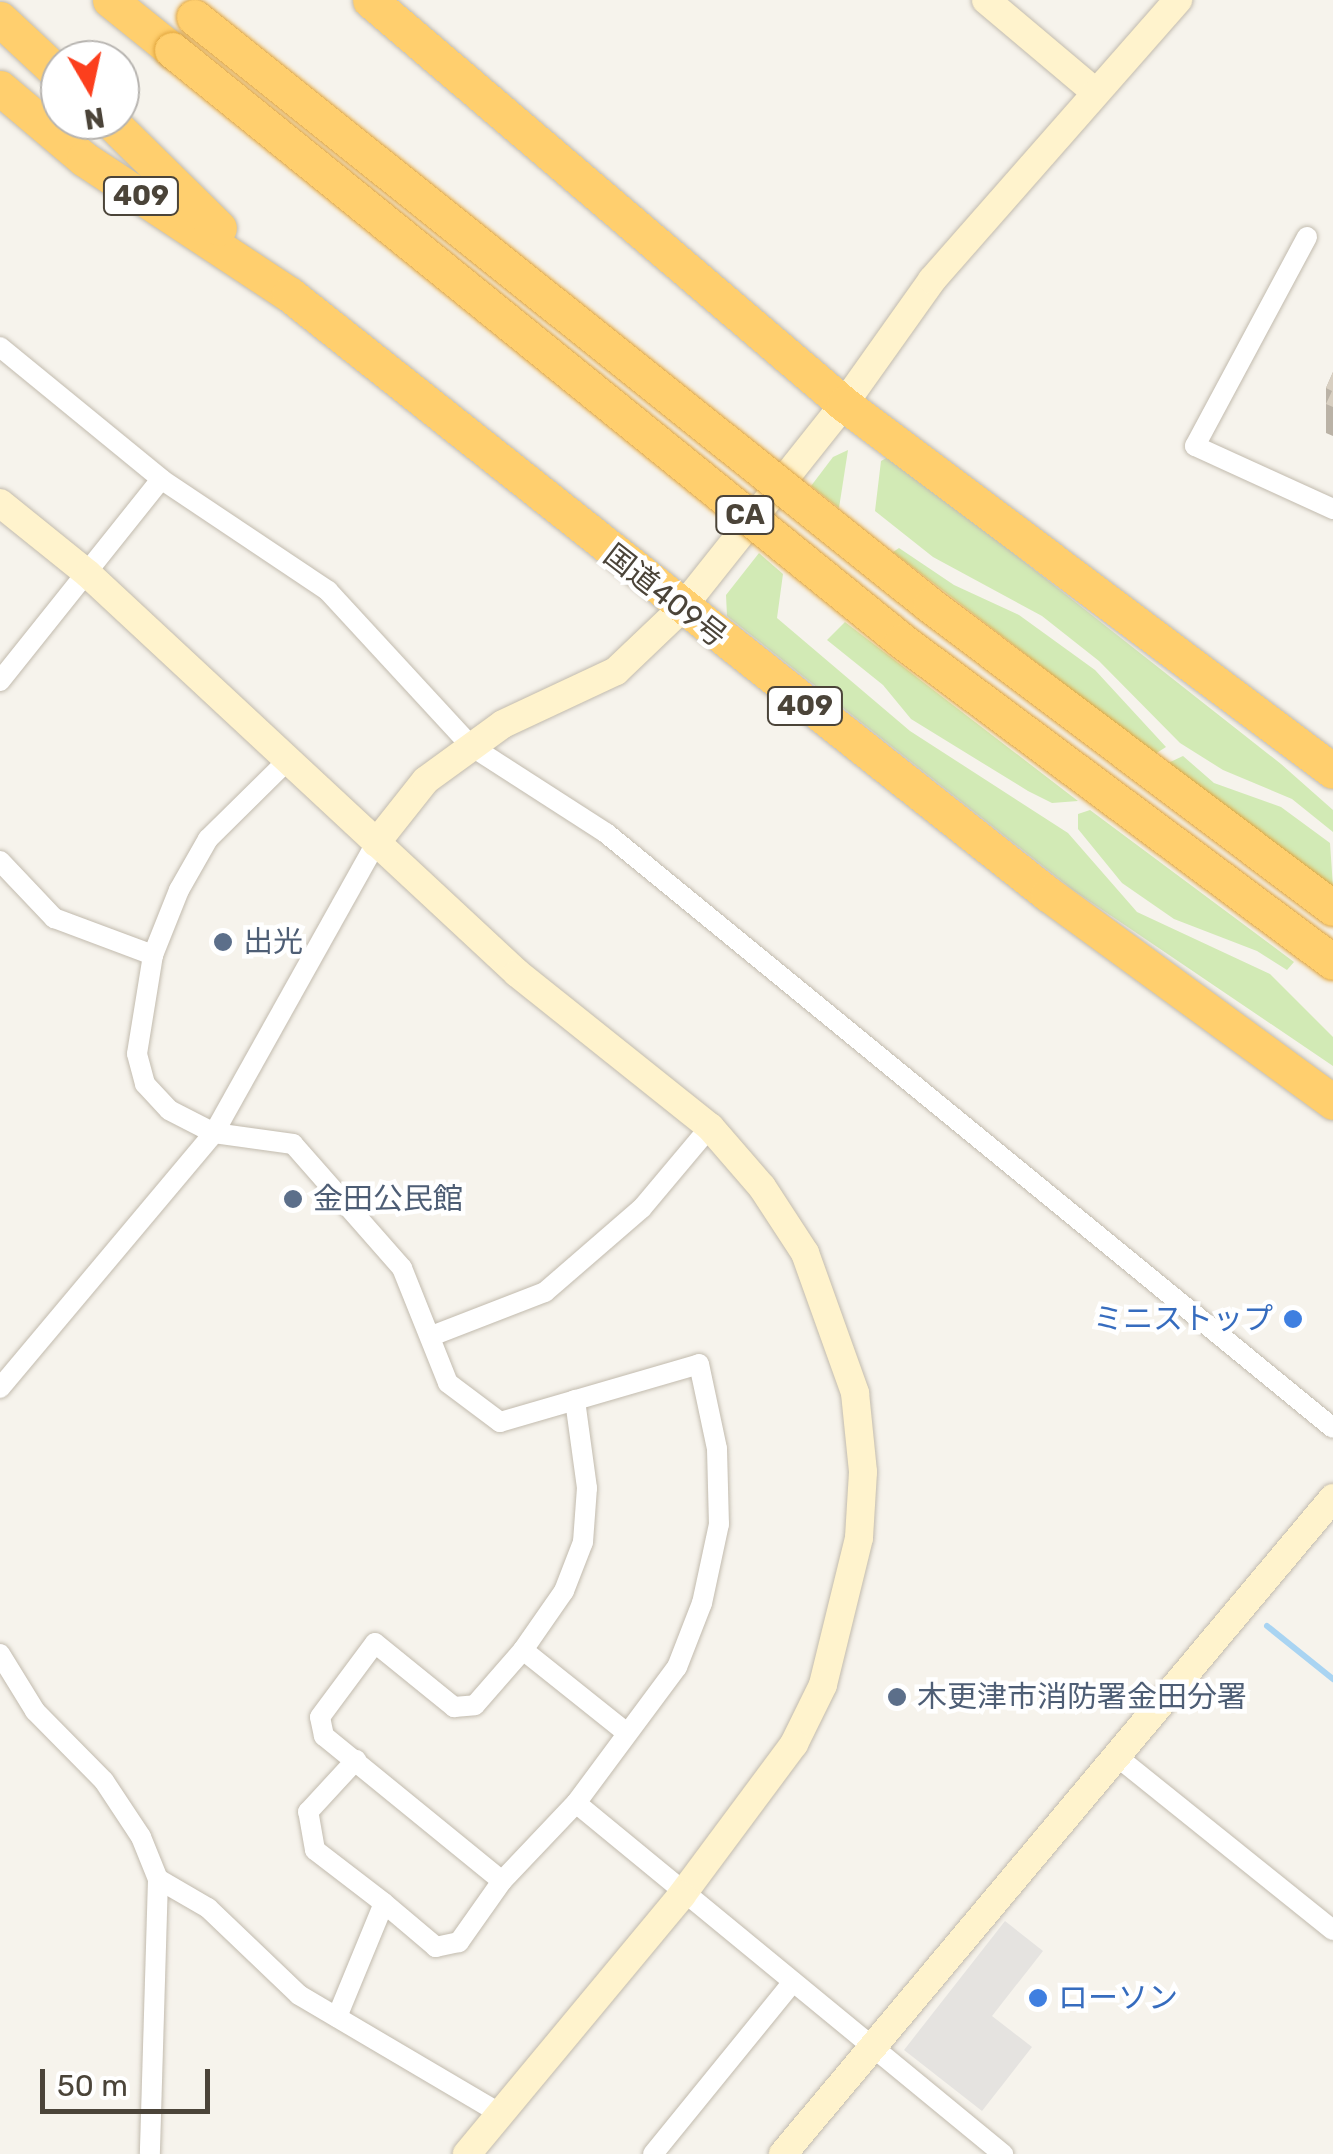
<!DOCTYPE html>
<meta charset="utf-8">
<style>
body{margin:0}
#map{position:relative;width:1333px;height:2154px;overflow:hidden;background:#f6f3ec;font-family:Rubik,"Noto Sans JP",sans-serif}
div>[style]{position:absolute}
.green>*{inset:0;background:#d2eab5}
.parking>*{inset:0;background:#e5e3e0}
.stream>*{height:6px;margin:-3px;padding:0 3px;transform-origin:3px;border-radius:3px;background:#a9d4f2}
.roads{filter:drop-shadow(0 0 2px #c2bbae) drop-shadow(0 0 2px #c2bbae)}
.street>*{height:20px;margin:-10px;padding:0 10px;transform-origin:10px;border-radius:10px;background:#fff}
.secondary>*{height:28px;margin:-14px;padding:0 14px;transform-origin:14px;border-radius:14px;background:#fff3cd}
.highway>*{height:35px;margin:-17.5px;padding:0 17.5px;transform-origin:17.5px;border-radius:17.5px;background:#ffcf6e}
.bridges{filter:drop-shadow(0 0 2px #e0a43c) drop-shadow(0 0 2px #e0a43c)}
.highway-bridge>*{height:35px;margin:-17.5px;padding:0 17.5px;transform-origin:17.5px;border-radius:17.5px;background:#ffcf6e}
.wall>*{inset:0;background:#bab2a6}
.building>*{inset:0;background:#d8cfc1}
.dots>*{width:28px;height:28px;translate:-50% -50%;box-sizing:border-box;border:5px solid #fff;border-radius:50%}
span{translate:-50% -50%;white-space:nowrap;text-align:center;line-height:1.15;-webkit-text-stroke:9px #fff;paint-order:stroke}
.shield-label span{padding:2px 8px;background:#fff;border:2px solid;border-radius:8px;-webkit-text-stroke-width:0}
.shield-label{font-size:28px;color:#4b4439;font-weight:700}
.street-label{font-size:30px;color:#4b4439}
.service-label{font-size:30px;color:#4e5e75}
.left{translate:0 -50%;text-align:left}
.shop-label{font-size:30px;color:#366cbe}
.right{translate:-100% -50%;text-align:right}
.north{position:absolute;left:40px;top:40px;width:100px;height:100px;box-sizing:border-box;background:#fff;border:2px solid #b7b4b0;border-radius:50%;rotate:171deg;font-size:28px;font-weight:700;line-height:40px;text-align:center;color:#4b4439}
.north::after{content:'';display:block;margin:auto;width:35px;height:45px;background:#fc3f1d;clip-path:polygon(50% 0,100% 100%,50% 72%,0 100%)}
.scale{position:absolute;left:40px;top:2069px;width:170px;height:45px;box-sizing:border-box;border:5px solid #4b4439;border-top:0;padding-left:12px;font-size:30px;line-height:35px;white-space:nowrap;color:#4b4439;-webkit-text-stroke:8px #fff;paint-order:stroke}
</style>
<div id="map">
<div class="green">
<div style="clip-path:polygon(848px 450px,839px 508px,811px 486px,833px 457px)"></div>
<div style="clip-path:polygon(890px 456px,1281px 764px,1333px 810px,1333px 832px,1292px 799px,1223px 770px,1180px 743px,1099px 661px,1042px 616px,933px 557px,875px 511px,881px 461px)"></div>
<div style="clip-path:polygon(899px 548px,954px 585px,1019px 615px,1095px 670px,1166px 747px,1155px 754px,893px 552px)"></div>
<div style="clip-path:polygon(759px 553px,783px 574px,777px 618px,910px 731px,1068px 833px,1137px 912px,1270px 974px,1333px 1037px,1333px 1066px,1073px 890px,727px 616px,726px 595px)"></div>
<div style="clip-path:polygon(845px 622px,1078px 801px,1052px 803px,1028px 791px,911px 719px,883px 685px,827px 640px)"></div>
<div style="clip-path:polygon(1183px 756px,1214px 783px,1281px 807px,1330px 843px,1333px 887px,1166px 764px)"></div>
<div style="clip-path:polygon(1090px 810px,1294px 962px,1287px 970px,1257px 951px,1174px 919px,1122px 883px,1078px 829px,1078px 814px)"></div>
</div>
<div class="parking">
<div style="clip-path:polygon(1005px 1921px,1043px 1951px,992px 2016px,1032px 2047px,982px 2111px,904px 2050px)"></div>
</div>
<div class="stream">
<div style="left:1267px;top:1626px;width:85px;rotate:38.8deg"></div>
</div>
<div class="roads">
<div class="street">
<div style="left:1307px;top:237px;width:237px;rotate:118.2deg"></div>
<div style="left:1195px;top:446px;width:152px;rotate:24.5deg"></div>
<div style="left:0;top:347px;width:208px;rotate:39.3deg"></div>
<div style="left:161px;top:479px;width:201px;rotate:33.8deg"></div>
<div style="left:328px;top:591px;width:211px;rotate:47.3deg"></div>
<div style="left:471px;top:746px;width:161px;rotate:32.8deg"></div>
<div style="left:606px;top:833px;width:939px;rotate:39.3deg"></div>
<div style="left:0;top:681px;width:258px;rotate:-51.4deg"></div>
<div style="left:289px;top:759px;width:114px;rotate:135.4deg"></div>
<div style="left:208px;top:839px;width:59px;rotate:119.6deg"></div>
<div style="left:179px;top:890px;width:70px;rotate:111.8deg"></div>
<div style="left:153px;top:955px;width:100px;rotate:99.2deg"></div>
<div style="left:137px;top:1054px;width:31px;rotate:75deg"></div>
<div style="left:145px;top:1084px;width:35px;rotate:47deg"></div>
<div style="left:169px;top:1110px;width:51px;rotate:27.1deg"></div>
<div style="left:214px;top:1133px;width:80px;rotate:7.9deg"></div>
<div style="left:293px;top:1144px;width:165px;rotate:48.7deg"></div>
<div style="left:402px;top:1268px;width:124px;rotate:68.2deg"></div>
<div style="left:448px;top:1383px;width:65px;rotate:36.9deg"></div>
<div style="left:500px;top:1422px;width:207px;rotate:-16.2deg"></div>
<div style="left:699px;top:1364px;width:87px;rotate:78deg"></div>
<div style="left:717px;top:1449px;width:75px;rotate:88.5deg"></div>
<div style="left:719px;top:1524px;width:81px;rotate:102.1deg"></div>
<div style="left:702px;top:1603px;width:69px;rotate:111.3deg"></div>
<div style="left:677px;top:1667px;width:169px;rotate:126.6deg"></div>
<div style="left:576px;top:1803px;width:108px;rotate:133.5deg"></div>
<div style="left:502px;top:1881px;width:75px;rotate:125.2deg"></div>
<div style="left:459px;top:1942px;width:24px;rotate:168deg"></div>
<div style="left:436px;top:1947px;width:68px;rotate:-139.8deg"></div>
<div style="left:0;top:861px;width:79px;rotate:46.5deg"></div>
<div style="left:54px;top:918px;width:106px;rotate:20.5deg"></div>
<div style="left:434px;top:1335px;width:119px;rotate:-21.2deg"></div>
<div style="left:545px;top:1292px;width:128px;rotate:-40.9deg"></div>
<div style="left:642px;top:1208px;width:106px;rotate:-50deg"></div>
<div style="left:0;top:1388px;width:333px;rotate:-50deg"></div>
<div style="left:214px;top:1133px;width:332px;rotate:-60.8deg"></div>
<div style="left:523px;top:1650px;width:133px;rotate:38.6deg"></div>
<div style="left:0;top:1654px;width:67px;rotate:58.4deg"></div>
<div style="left:35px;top:1711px;width:98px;rotate:45.4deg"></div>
<div style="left:104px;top:1781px;width:67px;rotate:56.5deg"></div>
<div style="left:141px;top:1837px;width:45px;rotate:68deg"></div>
<div style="left:158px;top:1879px;width:275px;rotate:91.7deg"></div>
<div style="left:1120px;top:1759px;width:273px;rotate:38.8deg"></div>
<div style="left:576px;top:1803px;width:553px;rotate:39.42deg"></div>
<div style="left:158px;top:1879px;width:58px;rotate:30.1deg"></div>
<div style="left:208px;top:1908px;width:126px;rotate:43.7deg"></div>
<div style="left:299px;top:1995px;width:232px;rotate:30.5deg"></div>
<div style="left:502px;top:1881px;width:230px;rotate:-140.8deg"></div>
<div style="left:324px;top:1736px;width:19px;rotate:-102deg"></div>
<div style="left:320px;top:1717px;width:92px;rotate:-53.4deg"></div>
<div style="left:375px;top:1643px;width:102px;rotate:39deg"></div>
<div style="left:454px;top:1707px;width:21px;rotate:-5deg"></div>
<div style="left:475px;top:1705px;width:73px;rotate:-48.9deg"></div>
<div style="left:523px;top:1650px;width:72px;rotate:-55.2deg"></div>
<div style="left:564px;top:1591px;width:53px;rotate:-68.8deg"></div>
<div style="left:583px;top:1542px;width:54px;rotate:-85.8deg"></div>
<div style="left:587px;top:1488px;width:89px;rotate:-97.8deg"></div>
<div style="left:337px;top:2017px;width:123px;rotate:-67.6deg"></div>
<div style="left:384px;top:1903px;width:87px;rotate:-142.5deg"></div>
<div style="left:315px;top:1850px;width:39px;rotate:-100deg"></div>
<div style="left:308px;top:1812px;width:71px;rotate:-47.3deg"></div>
<div style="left:653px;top:2154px;width:222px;rotate:-50.9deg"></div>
</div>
<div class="secondary">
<div style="left:986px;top:0;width:140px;rotate:40.1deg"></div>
<div style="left:0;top:503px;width:113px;rotate:38.9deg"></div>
<div style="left:88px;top:574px;width:586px;rotate:42.92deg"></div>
<div style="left:517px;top:973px;width:247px;rotate:38.6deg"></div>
<div style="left:710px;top:1127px;width:79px;rotate:49.1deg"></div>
<div style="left:762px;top:1187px;width:79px;rotate:56.9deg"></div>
<div style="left:805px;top:1253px;width:149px;rotate:70.3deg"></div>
<div style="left:855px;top:1393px;width:79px;rotate:84.2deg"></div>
<div style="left:863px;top:1472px;width:66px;rotate:93.5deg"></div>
<div style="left:859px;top:1538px;width:151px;rotate:103.8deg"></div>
<div style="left:823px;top:1685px;width:66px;rotate:116.2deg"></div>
<div style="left:794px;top:1744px;width:188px;rotate:126.6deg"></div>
<div style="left:682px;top:1895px;width:337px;rotate:129.7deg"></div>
<div style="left:376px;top:843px;width:80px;rotate:-51.6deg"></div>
<div style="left:426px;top:780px;width:95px;rotate:-36deg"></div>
<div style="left:503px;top:724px;width:125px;rotate:-25.1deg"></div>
<div style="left:616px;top:671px;width:90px;rotate:-43.6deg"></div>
<div style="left:681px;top:609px;width:262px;rotate:-51.5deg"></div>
<div style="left:844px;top:404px;width:152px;rotate:-54.6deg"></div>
<div style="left:932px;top:280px;width:373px;rotate:-48.7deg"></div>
<div style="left:783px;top:2154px;width:856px;rotate:-50.02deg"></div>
</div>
<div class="highway">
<div style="left:110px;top:0;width:80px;rotate:38.9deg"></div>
<div style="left:370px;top:0;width:623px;rotate:40.44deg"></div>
<div style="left:844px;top:404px;width:611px;rotate:36.89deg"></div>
<div style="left:0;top:19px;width:82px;rotate:43deg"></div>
<div style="left:0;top:88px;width:110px;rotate:40.2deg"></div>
<div style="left:84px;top:159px;width:245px;rotate:33.4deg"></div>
<div style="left:289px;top:294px;width:968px;rotate:38.33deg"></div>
<div style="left:1048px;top:894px;width:353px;rotate:36.1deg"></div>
<div style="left:109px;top:120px;width:154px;rotate:44.5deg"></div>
</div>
</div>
<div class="bridges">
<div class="highway-bridge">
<div style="left:194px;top:17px;width:942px;rotate:38.62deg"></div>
<div style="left:930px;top:605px;width:504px;rotate:36.94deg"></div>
<div style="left:172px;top:50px;width:939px;rotate:38.99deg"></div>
<div style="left:902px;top:641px;width:537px;rotate:36.68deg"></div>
</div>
</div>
<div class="wall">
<div style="clip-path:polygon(1333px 372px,1333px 436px,1326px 433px,1326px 388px)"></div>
</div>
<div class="building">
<div style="clip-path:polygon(1333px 372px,1333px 407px,1326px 404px,1332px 391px,1326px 388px)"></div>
</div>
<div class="dots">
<div style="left:223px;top:942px;background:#5c6f8a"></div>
<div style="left:293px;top:1199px;background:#5c6f8a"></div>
<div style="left:1293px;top:1319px;background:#3f7fe0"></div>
<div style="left:897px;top:1697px;background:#5c6f8a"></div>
<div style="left:1038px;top:1998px;background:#3f7fe0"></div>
</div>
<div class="shield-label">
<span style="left:141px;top:196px">409</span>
<span style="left:745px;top:515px">CA</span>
<span style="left:805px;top:706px">409</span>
</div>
<div class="street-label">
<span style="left:665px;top:596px;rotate:38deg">国道409号</span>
</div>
<div class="service-label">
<span class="left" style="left:243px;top:942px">出光</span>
<span class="left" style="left:313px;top:1199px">金田公民館</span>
<span class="left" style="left:917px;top:1697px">木更津市消防署金田分署</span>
</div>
<div class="shop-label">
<span class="right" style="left:1273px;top:1319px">ミニストップ</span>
<span class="left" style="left:1058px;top:1998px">ローソン</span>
</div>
<div class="north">N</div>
<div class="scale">50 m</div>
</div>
